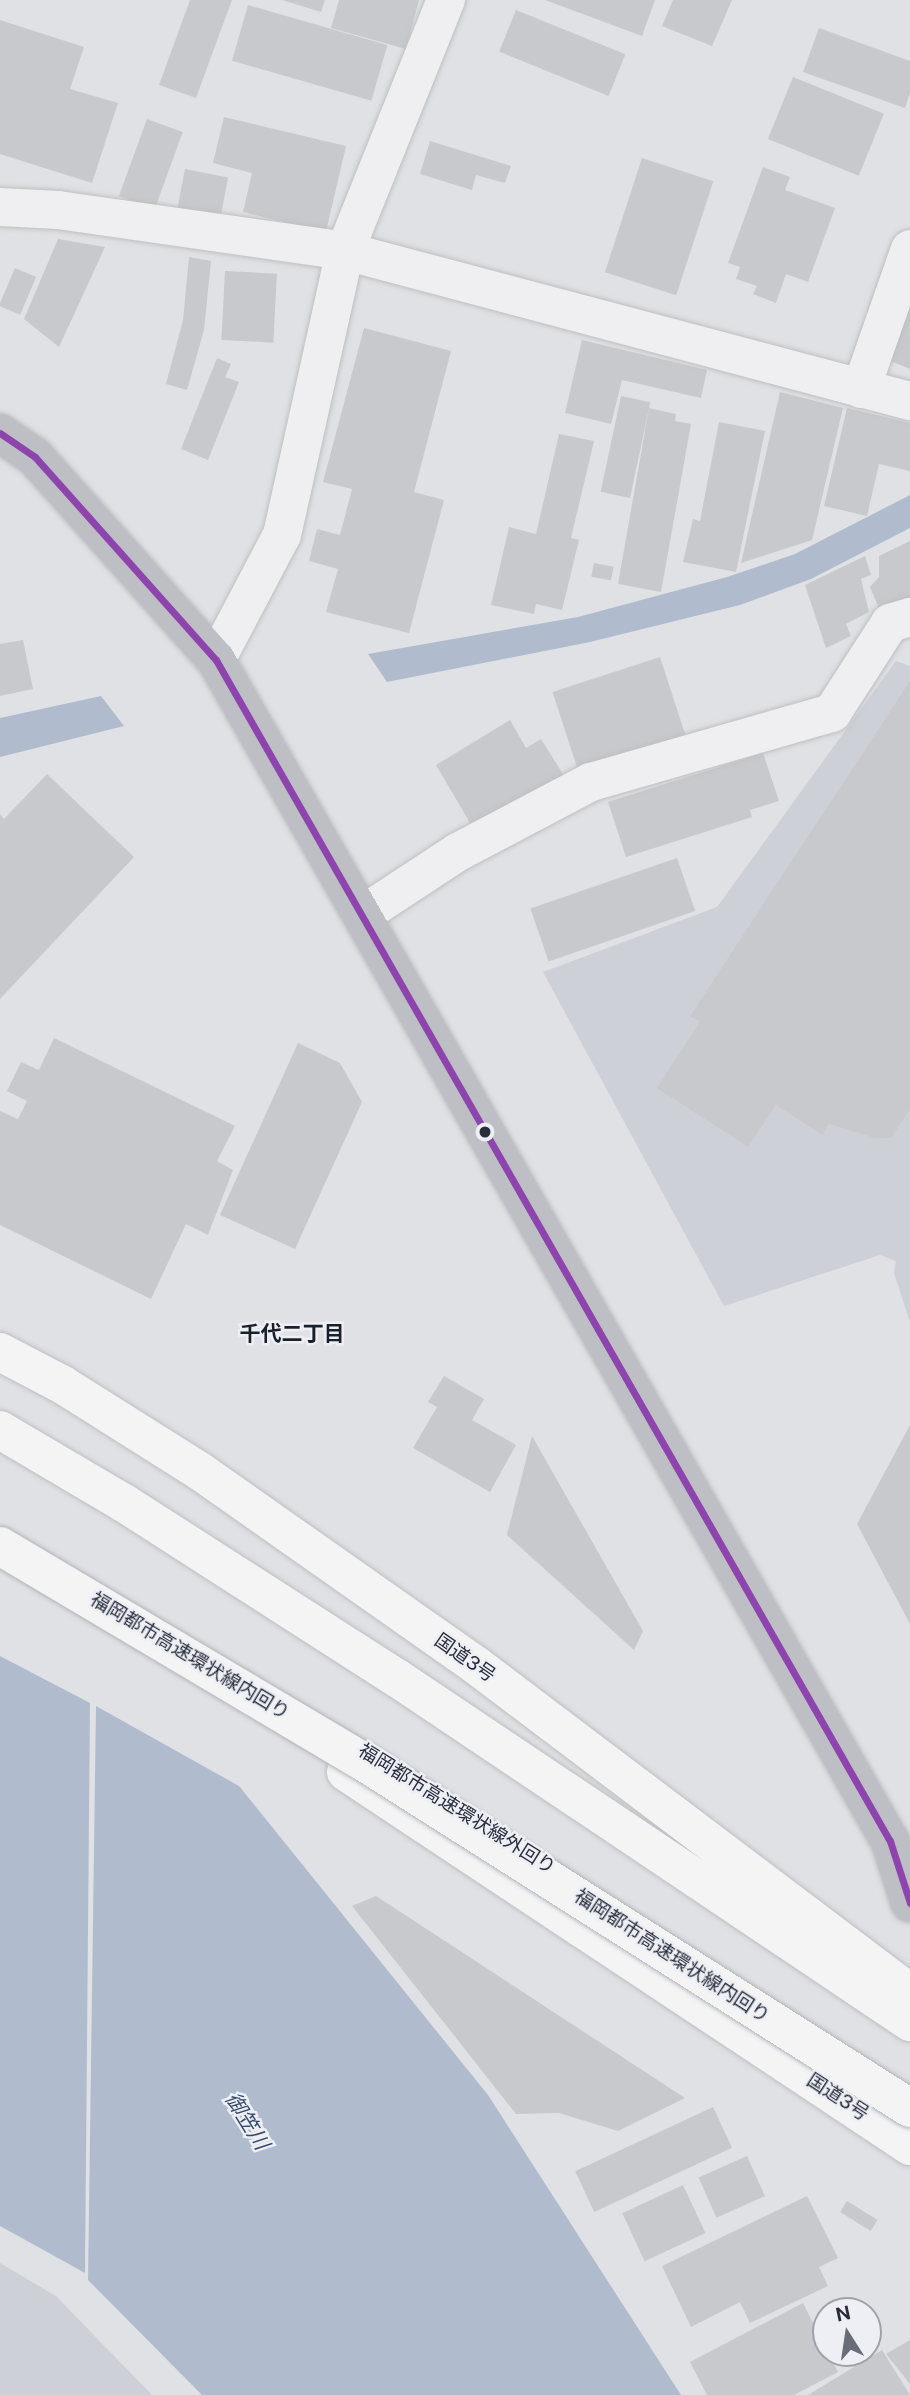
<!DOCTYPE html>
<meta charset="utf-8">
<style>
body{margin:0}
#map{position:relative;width:910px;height:2395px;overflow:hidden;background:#e0e1e4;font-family:"Public Sans","Noto Sans JP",sans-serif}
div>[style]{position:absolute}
.built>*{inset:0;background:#ced0d7}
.water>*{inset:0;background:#b0bcce}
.building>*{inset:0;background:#c8c9cc;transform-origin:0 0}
.roads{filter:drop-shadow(0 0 2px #bebfc2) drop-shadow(0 0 2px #bebfc2)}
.street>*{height:38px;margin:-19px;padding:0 19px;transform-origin:19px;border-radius:19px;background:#efeff1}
.secondary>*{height:38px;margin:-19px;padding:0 19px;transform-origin:19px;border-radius:19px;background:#bebfc4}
.highway>*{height:38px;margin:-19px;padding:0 19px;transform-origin:19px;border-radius:19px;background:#f4f4f5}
.bridges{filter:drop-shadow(0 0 2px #b2b4b9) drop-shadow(0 0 2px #b2b4b9)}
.highway-bridge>*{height:38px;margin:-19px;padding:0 19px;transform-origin:19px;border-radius:19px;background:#f4f4f5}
.bus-1>*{height:7px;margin:-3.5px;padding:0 3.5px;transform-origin:3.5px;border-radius:3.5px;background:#8e44ad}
.dots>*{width:19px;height:19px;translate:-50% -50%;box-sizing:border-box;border:4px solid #edeff4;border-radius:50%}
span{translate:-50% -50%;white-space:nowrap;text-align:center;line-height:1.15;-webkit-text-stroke:5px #edeff4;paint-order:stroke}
.street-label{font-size:19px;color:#282e3c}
.neighbourhood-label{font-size:21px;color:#1a1f2c;font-weight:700}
.water-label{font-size:21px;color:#354b6c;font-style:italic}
.north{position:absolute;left:812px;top:2297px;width:70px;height:70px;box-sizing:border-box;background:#edeff4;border:2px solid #9ea2aa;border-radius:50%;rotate:348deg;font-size:19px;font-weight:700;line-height:28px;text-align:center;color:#282e3c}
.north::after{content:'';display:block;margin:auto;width:24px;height:32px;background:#686d77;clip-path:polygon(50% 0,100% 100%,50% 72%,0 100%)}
</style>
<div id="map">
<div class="built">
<div style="clip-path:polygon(896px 661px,910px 666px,910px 1322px,894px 1273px,896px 1261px,880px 1255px,724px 1306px,543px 972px,717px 907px)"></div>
<div style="clip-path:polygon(0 2263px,56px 2296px,152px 2395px,0 2395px)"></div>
</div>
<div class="water">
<div style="clip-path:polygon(910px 495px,910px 528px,811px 579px,740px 605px,590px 642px,387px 682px,368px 654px,578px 617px,727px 577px,795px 554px)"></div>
<div style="clip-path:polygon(101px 696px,124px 726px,0 757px,0 718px)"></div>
<div style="clip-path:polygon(0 1656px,90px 1703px,85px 2273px,0 2226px)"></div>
<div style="clip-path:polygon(96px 1706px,239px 1786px,488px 2095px,681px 2395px,202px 2395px,88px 2280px)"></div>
</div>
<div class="building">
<div style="clip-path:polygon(190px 0,232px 0,196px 98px,159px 85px)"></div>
<div style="clip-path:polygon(282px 0,325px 0,321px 12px)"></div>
<div style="clip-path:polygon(339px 0,419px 0,406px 49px,331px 28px)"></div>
<div style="clip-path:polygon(545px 0,655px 0,642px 36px)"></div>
<div style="clip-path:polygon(673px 0,732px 0,712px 46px,662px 26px)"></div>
<div style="left:248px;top:5px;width:145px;height:58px;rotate:16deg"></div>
<div style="left:516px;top:10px;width:118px;height:45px;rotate:22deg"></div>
<div style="clip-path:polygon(0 20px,84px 47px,70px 89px,118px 103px,92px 183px,0 154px)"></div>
<div style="clip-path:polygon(819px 28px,910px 61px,910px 93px,905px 108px,803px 72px)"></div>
<div style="left:793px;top:77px;width:98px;height:67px;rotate:22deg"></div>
<div style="clip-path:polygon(224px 117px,346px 146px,326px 232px,243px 212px,252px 173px,213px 163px)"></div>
<div style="left:147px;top:119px;width:38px;height:82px;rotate:20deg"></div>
<div style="clip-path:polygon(430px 141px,511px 166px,505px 183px,476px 175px,472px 190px,420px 174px)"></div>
<div style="left:642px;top:158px;width:75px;height:120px;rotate:18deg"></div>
<div style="clip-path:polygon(763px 167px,790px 177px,785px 190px,835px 208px,808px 282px,786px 274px,776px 303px,753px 294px,757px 286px,736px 279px,740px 267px,728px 263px)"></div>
<div style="left:185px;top:169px;width:44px;height:47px;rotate:11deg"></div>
<div style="clip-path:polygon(58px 239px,105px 247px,59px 347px,24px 319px)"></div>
<div style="clip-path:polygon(189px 257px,211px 261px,204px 330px,187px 390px,166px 384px,183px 320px)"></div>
<div style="left:15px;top:268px;width:23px;height:41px;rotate:23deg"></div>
<div style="left:225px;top:271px;width:52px;height:69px;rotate:3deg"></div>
<div style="clip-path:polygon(910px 286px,910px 369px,881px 357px)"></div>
<div style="clip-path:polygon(364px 328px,451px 351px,414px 492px,444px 500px,409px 633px,326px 612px,338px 569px,309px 561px,317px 529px,340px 535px,352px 489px,323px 482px)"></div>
<div style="clip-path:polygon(582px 340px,707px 370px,701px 398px,622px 380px,611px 424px,565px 413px)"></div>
<div style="clip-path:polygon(217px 358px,231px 364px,225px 377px,239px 382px,208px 460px,181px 449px)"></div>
<div style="clip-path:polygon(780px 392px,843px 408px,812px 540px,741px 563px)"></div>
<div style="left:621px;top:396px;width:30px;height:98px;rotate:12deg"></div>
<div style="clip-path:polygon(649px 408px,676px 414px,675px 421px,691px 424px,661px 592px,618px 584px)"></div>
<div style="clip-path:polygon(847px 408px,910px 423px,910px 471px,879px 464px,867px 516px,824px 506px)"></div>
<div style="clip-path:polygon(719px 422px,765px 431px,736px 572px,683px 562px,693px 519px,700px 521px)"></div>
<div style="clip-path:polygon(559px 434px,594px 441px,571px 538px,579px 540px,562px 610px,536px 604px,534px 614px,491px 605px,509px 527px,536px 534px)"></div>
<div style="clip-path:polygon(910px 541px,910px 602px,880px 611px,870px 587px,879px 577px,879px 556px)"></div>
<div style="clip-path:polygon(865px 556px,871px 575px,861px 579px,869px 612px,846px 624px,851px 636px,826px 648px,805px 585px)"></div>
<div style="left:594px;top:563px;width:20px;height:14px;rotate:11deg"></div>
<div style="clip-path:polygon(23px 640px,33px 689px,0 696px,0 644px)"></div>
<div style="left:660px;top:657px;width:85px;height:113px;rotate:72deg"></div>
<div style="clip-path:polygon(910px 681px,910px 1109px,891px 1138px,875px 1138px,829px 1124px,822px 1135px,776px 1105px,748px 1147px,657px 1088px,700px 1022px,690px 1016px)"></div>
<div style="clip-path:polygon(510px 720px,526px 748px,541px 739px,566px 779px,476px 833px,436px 765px)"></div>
<div style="clip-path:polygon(763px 753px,779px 801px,750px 810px,752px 817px,626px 857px,608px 802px)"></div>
<div style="clip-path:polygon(47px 774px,134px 857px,0 999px,0 814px,4px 819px)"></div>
<div style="left:677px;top:858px;width:56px;height:155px;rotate:71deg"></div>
<div style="clip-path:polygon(54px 1038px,235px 1126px,217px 1161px,233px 1170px,208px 1235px,186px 1224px,151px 1299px,0 1225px,0 1111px,18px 1119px,27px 1101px,7px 1091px,21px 1062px,39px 1070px)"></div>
<div style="clip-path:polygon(298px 1043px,340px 1063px,362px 1102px,295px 1249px,220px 1215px)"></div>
<div style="clip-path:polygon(444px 1376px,484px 1399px,472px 1420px,516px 1445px,490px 1492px,413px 1448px,437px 1407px,428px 1402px)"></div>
<div style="clip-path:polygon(910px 1425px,910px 1624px,857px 1524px)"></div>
<div style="clip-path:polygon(532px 1436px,643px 1631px,634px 1650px,507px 1535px)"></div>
<div style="clip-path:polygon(376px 1896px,685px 2098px,618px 2131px,559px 2113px,516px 2114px,352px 1906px)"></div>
<div style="left:713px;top:2107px;width:45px;height:152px;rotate:65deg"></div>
<div style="left:747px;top:2156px;width:44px;height:53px;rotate:66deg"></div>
<div style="left:683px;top:2185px;width:53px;height:67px;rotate:65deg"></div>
<div style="clip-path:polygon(807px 2196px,838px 2258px,819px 2267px,828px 2286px,750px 2323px,740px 2302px,691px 2327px,662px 2266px)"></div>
<div style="left:847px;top:2201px;width:36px;height:13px;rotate:32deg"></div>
<div style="clip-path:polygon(803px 2303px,838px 2372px,794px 2395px,707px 2395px,690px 2362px)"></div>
<div style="clip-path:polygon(910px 2340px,910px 2384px,886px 2354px)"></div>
<div style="clip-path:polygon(882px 2350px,910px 2395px,808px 2395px)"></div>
</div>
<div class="roads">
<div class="street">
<div style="left:0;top:207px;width:58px;rotate:3deg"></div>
<div style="left:58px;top:210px;width:290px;rotate:8.1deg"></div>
<div style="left:345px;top:251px;width:585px;rotate:14.87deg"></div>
<div style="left:861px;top:389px;width:148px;rotate:-70.7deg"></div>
<div style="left:216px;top:660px;width:141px;rotate:-62.2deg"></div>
<div style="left:282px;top:535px;width:291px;rotate:-77.5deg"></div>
<div style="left:345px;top:251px;width:271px;rotate:-68.1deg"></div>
<div style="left:362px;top:915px;width:115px;rotate:-33.3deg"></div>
<div style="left:458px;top:852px;width:150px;rotate:-27.8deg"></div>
<div style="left:591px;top:782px;width:251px;rotate:-16deg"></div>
<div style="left:832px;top:713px;width:107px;rotate:-57.2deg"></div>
<div style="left:890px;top:623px;width:21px;rotate:-17deg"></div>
</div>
<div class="secondary">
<div style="left:0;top:433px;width:42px;rotate:34.4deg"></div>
<div style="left:35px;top:457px;width:272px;rotate:48.3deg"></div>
<div style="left:216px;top:660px;width:1360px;rotate:60.29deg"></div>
<div style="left:890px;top:1841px;width:65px;rotate:72.1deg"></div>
</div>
<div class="highway">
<div style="left:0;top:1352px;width:71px;rotate:27.6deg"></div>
<div style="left:63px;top:1385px;width:163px;rotate:32.2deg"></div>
<div style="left:201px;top:1472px;width:337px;rotate:35.1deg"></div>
<div style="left:477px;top:1666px;width:543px;rotate:37.06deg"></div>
<div style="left:0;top:1430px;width:144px;rotate:30.5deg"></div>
<div style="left:124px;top:1503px;width:324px;rotate:32.7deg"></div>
<div style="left:397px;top:1678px;width:618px;rotate:33.84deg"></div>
<div style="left:346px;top:1772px;width:677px;rotate:33.55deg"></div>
</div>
</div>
<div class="bridges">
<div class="highway-bridge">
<div style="left:0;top:1546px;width:420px;rotate:30.7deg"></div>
<div style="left:361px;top:1760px;width:650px;rotate:32.37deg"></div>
</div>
</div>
<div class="bus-1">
<div style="left:0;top:433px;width:42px;rotate:34.4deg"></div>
<div style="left:35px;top:457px;width:272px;rotate:48.3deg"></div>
<div style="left:216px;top:660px;width:1360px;rotate:60.29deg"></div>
<div style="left:890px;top:1841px;width:65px;rotate:72.1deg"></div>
</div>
<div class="dots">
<div style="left:485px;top:1132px;background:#282e3c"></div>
</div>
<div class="street-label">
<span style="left:190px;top:1656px;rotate:31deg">福岡都市高速環状線内回り</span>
<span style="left:465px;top:1658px;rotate:35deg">国道3号</span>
<span style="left:457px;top:1809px;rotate:32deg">福岡都市高速環状線外回り</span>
<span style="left:672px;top:1956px;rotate:33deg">福岡都市高速環状線内回り</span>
<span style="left:838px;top:2097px;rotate:33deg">国道3号</span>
</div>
<div class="neighbourhood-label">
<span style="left:292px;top:1334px">千代二丁目</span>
</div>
<div class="water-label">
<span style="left:247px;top:2121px;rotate:58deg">御笠川</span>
</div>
<div class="north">N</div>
</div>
